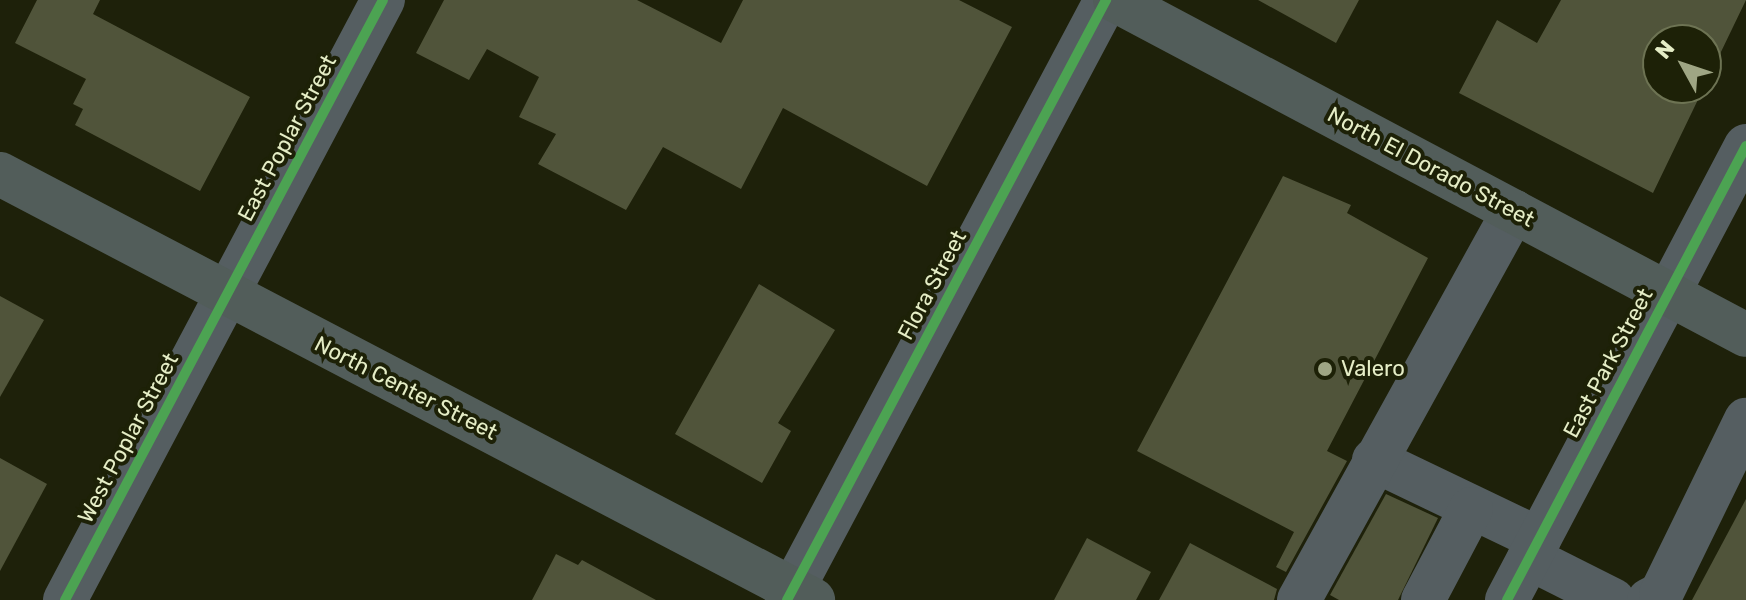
<!DOCTYPE html>
<style>
body{margin:0}
#map{position:relative;width:1746px;height:600px;overflow:hidden;background:#1e210a;font-family:Rubik,sans-serif}
div>[style]{position:absolute}
.building>*{inset:0;background:#50543a}
.minor>*{height:44px;margin:-22px;padding:0 22px;transform-origin:22px;border-radius:22px;background:#555e61}
.major>*{height:44px;margin:-22px;padding:0 22px;transform-origin:22px;border-radius:22px;background:#525d5a}
.cycleway>*{height:10px;margin:-5px;padding:0 5px;transform-origin:5px;border-radius:5px;background:#4ca352}
.dots>*{width:22px;height:22px;translate:-50% -50%;box-sizing:border-box;border:4px solid #1d2107;border-radius:50%}
span{translate:-50% -50%;white-space:nowrap;text-align:center;line-height:1.15;-webkit-text-stroke:8px #1d2107;paint-order:stroke}
.street-label{font-size:22px;color:#e5edc6}
.poi-label{font-size:22px;color:#e5edc6}
.left{translate:0 -50%;text-align:left}
.north{position:absolute;left:1642px;top:24px;width:80px;height:80px;box-sizing:border-box;background:#1d2107;border:2px solid #6d7353;border-radius:50%;rotate:310deg;font-size:22px;font-weight:700;line-height:32px;text-align:center;color:#e5edc6}
.north::after{content:'';display:block;margin:auto;width:28px;height:36px;background:#9fa684;clip-path:polygon(50% 0,100% 100%,50% 72%,0 100%)}
</style>
<div id="map">
<div class="building">
<div style="clip-path:polygon(37px 0,100px 0,93px 14px,250px 97px,200px 191px,75px 125px,83px 109px,73px 104px,86px 79px,15px 43px)"></div>
<div style="clip-path:polygon(444px 0,637px 0,721px 43px,743px 0,959px 0,1012px 27px,927px 186px,783px 108px,741px 189px,663px 147px,626px 210px,538px 164px,556px 134px,519px 117px,539px 77px,487px 49px,469px 80px,416px 53px)"></div>
<div style="clip-path:polygon(1258px 0,1359px 0,1336px 43px)"></div>
<div style="clip-path:polygon(evenodd,1561px 0,1746px 0,1653px 193px,1459px 93px,1497px 20px,1537px 43px,1561px 0,1658px 40px,1706px 40px,1706px 88px,1658px 88px,1658px 40px)"></div>
<div style="clip-path:polygon(1283px 176px,1351px 205px,1347px 213px,1428px 258px,1327px 451px,1347px 461px,1286px 572px,1276px 567px,1294px 532px,1137px 451px)"></div>
<div style="clip-path:polygon(759px 284px,835px 330px,778px 423px,791px 431px,762px 483px,675px 434px)"></div>
<div style="clip-path:polygon(0 296px,44px 320px,0 397px)"></div>
<div style="clip-path:polygon(0 458px,47px 484px,0 571px)"></div>
<div style="clip-path:polygon(1386px 494px,1438px 518px,1398px 600px,1339px 600px,1330px 595px)"></div>
<div style="clip-path:polygon(1746px 499px,1746px 600px,1692px 600px)"></div>
<div style="clip-path:polygon(1087px 538px,1151px 572px,1136px 600px,1054px 600px)"></div>
<div style="clip-path:polygon(1190px 543px,1277px 589px,1274px 600px,1159px 600px)"></div>
<div style="clip-path:polygon(556px 554px,578px 565px,582px 560px,656px 600px,532px 600px)"></div>
</div>
<div class="minor">
<div style="left:1374px;top:460px;width:183px;rotate:25.6deg"></div>
<div style="left:1529px;top:558px;width:94px;rotate:26.6deg"></div>
<div style="left:65px;top:600px;width:679px;rotate:-62.08deg"></div>
<div style="left:787px;top:600px;width:680px;rotate:-62deg"></div>
<div style="left:1299px;top:600px;width:444px;rotate:-61.1deg"></div>
<div style="left:1423px;top:600px;width:103px;rotate:-62.2deg"></div>
<div style="left:1507px;top:600px;width:513px;rotate:-62.24deg"></div>
<div style="left:1649px;top:600px;width:13px;rotate:-27deg"></div>
<div style="left:1661px;top:594px;width:194px;rotate:-64deg"></div>
</div>
<div class="major">
<div style="left:1115px;top:0;width:714px;rotate:27.96deg"></div>
<div style="left:0;top:174px;width:918px;rotate:27.65deg"></div>
</div>
<div class="cycleway">
<div style="left:65px;top:600px;width:679px;rotate:-62.08deg"></div>
<div style="left:787px;top:600px;width:680px;rotate:-62deg"></div>
<div style="left:1507px;top:600px;width:513px;rotate:-62.24deg"></div>
</div>
<div class="dots">
<div style="left:1325px;top:369px;background:#9fa684"></div>
</div>
<div class="street-label">
<span style="left:287px;top:138px;rotate:-62deg">East Poplar Street</span>
<span style="left:1431px;top:167px;rotate:28deg">North El Dorado Street</span>
<span style="left:932px;top:285px;rotate:-62deg">Flora Street</span>
<span style="left:1608px;top:363px;rotate:-62deg">East Park Street</span>
<span style="left:406px;top:388px;rotate:27deg">North Center Street</span>
<span style="left:128px;top:438px;rotate:-62deg">West Poplar Street</span>
</div>
<div class="poi-label">
<span class="left" style="left:1341px;top:369px">Valero</span>
</div>
<div class="north">N</div>
</div>
